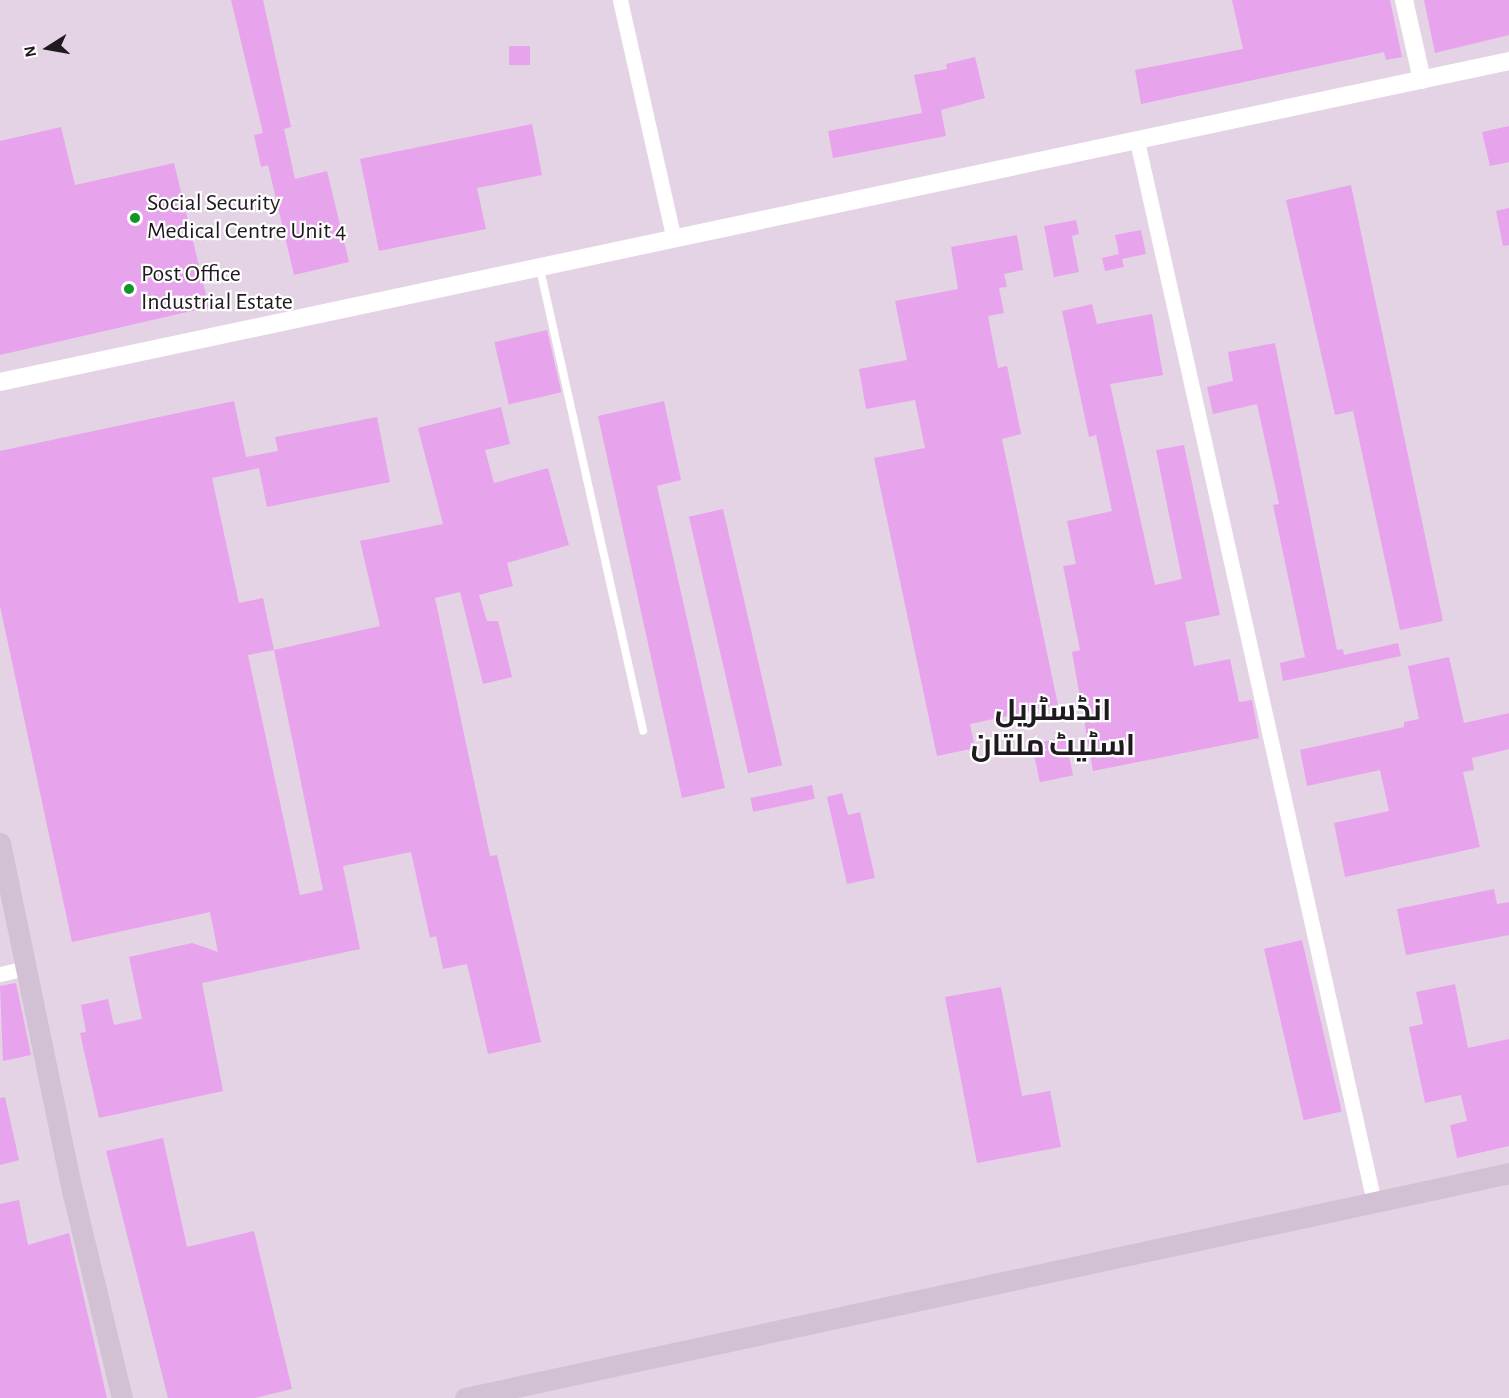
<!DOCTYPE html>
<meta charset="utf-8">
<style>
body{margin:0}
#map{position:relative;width:1509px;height:1398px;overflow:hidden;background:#eee2ef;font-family:"Alegreya Sans",Cairo,sans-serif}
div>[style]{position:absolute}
.built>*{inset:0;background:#e4d3e5;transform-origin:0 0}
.building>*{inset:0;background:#e7a3ec;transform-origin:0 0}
.service>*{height:8px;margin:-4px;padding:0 4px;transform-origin:4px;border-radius:4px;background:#fff}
.minor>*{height:15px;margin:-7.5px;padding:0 7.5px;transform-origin:7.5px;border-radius:7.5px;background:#fff}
.tertiary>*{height:18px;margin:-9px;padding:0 9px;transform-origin:9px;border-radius:9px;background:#fff}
.secondary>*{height:21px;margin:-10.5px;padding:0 10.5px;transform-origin:10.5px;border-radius:10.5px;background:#d2c1d4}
.dots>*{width:16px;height:16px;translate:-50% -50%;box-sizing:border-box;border:3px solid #fff;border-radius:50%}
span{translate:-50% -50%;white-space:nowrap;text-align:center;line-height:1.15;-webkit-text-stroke:4.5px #fff;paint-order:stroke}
.poi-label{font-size:24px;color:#1e1a1e}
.left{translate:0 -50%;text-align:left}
.district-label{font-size:30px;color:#1e1a1e;font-weight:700}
.north{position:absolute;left:18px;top:18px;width:60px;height:60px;-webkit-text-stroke:4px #fff;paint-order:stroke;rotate:259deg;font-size:16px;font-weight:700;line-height:24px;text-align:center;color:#1e1a1e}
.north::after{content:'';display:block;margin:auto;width:21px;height:27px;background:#1e1a1e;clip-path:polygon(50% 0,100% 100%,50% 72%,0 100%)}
</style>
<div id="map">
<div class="built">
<div style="left:0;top:0;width:1509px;height:1398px"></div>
</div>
<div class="building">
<div style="clip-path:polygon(231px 0,263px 0,291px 127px,284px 129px,295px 179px,327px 171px,349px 262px,294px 275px,268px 165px,261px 167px,254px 135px,263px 133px)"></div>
<div style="clip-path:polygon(1232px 0,1390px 0,1402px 57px,1386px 60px,1384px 52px,1141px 104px,1135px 70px,1243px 49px)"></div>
<div style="clip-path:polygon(1424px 0,1509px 0,1509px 35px,1435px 53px)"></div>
<div style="left:509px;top:46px;width:21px;height:19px"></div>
<div style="clip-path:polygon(975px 57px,985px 98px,941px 110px,946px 136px,833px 158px,828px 131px,922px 113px,914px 75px,947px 69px,946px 64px)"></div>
<div style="clip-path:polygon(532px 124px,542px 175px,477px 188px,486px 229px,379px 251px,360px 159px)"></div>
<div style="clip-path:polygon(1509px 126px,1509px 162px,1490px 166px,1482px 132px)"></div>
<div style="clip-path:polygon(61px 127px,75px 185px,174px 163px,209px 307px,0 355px,0 141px)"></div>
<div style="clip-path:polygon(1351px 185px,1443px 621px,1400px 630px,1353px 411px,1335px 415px,1286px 200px)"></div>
<div style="clip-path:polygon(1509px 208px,1509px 245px,1503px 246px,1496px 211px)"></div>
<div style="clip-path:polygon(1076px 220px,1079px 234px,1072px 236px,1079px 272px,1054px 277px,1044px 226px)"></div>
<div style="clip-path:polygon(1141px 230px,1146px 254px,1122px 259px,1124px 267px,1105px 271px,1102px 258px,1119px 254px,1115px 235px)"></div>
<div style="clip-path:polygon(1017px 235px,1023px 270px,1004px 274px,1007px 287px,999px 288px,1004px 313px,988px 316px,998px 368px,1007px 366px,1021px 434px,1002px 439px,1058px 705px,970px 724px,975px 748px,937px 756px,874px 458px,925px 448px,915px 400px,866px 409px,859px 369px,907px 360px,895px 301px,958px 289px,951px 247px)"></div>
<div style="clip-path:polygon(1092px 304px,1097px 324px,1152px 314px,1163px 375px,1110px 384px,1155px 585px,1182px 579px,1156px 450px,1184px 445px,1220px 615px,1185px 622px,1194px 666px,1230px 659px,1239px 702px,1252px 700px,1259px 738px,1093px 771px,1072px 652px,1080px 650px,1063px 566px,1076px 564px,1067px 521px,1112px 511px,1096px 435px,1089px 437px,1062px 311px)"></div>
<div style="left:547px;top:330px;width:64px;height:54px;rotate:77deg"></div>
<div style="clip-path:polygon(1275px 343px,1337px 650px,1343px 649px,1344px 655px,1398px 643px,1401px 656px,1283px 681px,1280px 663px,1305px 657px,1273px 505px,1279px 504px,1257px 404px,1213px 414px,1207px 387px,1233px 381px,1228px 352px)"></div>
<div style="clip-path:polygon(evenodd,234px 401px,246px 457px,278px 451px,275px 437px,377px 417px,390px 482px,267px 507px,259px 468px,212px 478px,239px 603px,263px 598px,274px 650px,380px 626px,360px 541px,443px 524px,418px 428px,501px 407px,510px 444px,485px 450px,494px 483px,548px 468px,569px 545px,507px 563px,513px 586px,479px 595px,487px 621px,498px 621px,512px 677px,483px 684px,460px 592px,435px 598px,490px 856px,497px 855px,541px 1042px,488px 1054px,467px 964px,443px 969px,436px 936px,430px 938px,411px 852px,343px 866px,360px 949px,202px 983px,223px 1091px,99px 1118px,80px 1033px,86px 1032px,81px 1005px,108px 999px,114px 1025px,142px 1019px,129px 957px,192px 943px,218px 952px,210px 912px,72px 942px,0 606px,0 451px,234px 401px,274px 650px,323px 890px,300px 895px,248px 655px,274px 650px)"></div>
<div style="clip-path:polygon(664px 401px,681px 480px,657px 486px,725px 788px,682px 798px,598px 416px)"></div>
<div style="left:723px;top:509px;width:263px;height:35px;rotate:77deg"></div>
<div style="clip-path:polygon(1449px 657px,1464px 723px,1509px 713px,1509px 749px,1472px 758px,1474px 770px,1463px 772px,1480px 847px,1345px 877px,1334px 823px,1389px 811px,1380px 770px,1307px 786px,1300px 750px,1404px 727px,1404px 722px,1419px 719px,1408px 666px)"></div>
<div style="left:1065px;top:737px;width:39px;height:34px;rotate:78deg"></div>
<div style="left:812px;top:785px;width:14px;height:63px;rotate:78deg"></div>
<div style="clip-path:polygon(842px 793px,848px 815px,860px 812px,875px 878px,847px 884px,827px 797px)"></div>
<div style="clip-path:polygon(1494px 889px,1497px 904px,1509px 902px,1509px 935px,1406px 955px,1397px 909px)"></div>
<div style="left:1302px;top:940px;width:176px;height:39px;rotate:77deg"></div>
<div style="clip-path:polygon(16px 983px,31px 1055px,3px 1061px,0 986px)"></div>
<div style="clip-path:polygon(1455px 984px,1468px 1048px,1509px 1039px,1509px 1146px,1457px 1158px,1450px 1125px,1467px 1121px,1461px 1095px,1425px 1103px,1409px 1027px,1423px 1024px,1416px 992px)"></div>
<div style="clip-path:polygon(1001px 987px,1022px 1096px,1050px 1091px,1061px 1147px,977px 1163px,945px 997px)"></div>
<div style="clip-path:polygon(5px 1097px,19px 1160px,0 1165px,0 1098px)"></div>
<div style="clip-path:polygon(163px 1138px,187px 1247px,254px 1231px,292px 1389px,255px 1398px,168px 1398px,106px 1151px)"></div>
<div style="clip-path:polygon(19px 1200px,28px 1245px,69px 1233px,107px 1398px,0 1398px,0 1204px)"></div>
</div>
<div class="service">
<div style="left:540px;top:269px;width:473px;rotate:77.4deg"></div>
</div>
<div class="minor">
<div style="left:620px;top:0;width:245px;rotate:77.3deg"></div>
<div style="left:1137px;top:141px;width:1087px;rotate:77.41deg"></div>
<div style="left:0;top:974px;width:27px;rotate:-13deg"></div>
</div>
<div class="tertiary">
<div style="left:1404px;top:0;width:82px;rotate:77.3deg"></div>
<div style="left:0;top:382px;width:1543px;rotate:-12.01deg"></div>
</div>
<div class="secondary">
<div style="left:0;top:843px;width:359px;rotate:78.3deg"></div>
<div style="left:73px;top:1194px;width:210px;rotate:76.5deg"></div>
<div style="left:465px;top:1398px;width:1068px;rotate:-12.16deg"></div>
</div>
<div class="dots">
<div style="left:135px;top:218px;background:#109528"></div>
<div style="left:129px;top:289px;background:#109528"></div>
</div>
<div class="poi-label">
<span class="left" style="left:147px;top:218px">Social Security<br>Medical Centre Unit 4</span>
<span class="left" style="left:141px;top:289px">Post Office<br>Industrial Estate</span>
</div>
<div class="district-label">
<span style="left:1053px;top:728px">انڈسٹریل<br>اسٹیٹ ملتان</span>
</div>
<div class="north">N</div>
</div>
